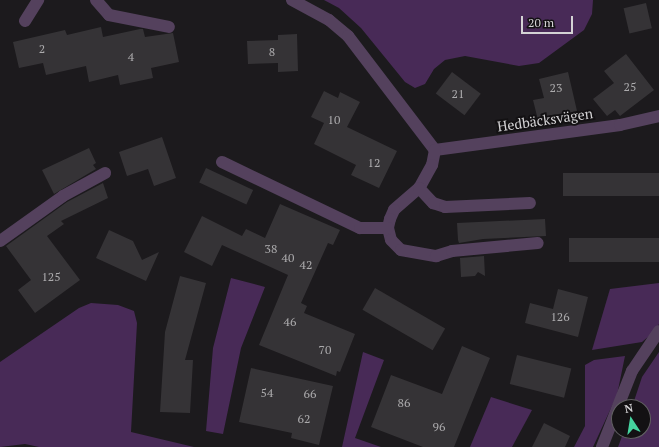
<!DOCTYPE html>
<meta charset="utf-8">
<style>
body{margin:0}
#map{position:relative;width:659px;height:447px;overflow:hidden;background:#1c1a1d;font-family:"PT Serif",serif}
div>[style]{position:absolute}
.green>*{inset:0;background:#482a57}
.building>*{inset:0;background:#353336;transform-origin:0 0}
.minor>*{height:12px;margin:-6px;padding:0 6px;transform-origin:6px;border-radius:6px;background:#54415d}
span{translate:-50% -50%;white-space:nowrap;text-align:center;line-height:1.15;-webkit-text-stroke:4px #131113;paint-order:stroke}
.number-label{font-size:12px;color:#acabad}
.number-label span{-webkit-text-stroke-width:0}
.street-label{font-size:14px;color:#d4d3d5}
.north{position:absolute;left:611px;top:399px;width:40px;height:40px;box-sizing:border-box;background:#131113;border:1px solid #605f61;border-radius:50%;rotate:348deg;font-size:11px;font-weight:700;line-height:16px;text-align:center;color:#d4d3d5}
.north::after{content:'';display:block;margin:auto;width:14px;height:18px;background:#45d49f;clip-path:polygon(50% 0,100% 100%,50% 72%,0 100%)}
.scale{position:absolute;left:521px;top:16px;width:52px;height:18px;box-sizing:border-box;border:2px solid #d4d3d5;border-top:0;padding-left:5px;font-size:12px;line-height:14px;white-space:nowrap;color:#d4d3d5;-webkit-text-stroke:3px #131113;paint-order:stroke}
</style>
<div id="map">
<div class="green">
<div style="clip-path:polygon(324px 0,593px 0,592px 14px,584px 30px,539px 63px,519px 66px,465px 56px,445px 60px,434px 69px,425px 84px,415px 88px,405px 82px,361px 28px,339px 8px)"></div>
<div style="clip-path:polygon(231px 278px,265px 287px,241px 348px,223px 434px,206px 431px,213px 348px)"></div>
<div style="clip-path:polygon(659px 283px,659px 324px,655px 331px,642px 342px,592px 350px,610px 289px)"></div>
<div style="clip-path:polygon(91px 303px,118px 305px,134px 311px,137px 323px,131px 432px,194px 447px,39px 447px,25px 444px,0 447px,0 362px,79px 308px)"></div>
<div style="clip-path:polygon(363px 352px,384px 360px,355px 438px,381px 447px,342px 447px)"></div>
<div style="clip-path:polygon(659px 352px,659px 447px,618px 447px,624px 431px,643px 431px,643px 407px,632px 407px,642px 377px)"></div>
<div style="clip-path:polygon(625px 356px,617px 395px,593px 447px,574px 447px,585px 426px,585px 365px,594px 360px)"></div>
<div style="clip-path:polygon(491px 397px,532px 410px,512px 447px,470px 447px)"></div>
</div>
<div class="building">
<div style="left:646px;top:3px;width:26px;height:23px;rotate:77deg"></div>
<div style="clip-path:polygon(101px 27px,103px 37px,140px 29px,143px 29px,145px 37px,173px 33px,179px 62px,151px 68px,153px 78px,120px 85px,118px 75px,89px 82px,86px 66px,46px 75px,43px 63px,19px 68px,13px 42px,65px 30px,67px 35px)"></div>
<div style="clip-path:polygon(297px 34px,298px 71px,278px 72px,278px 63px,248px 64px,247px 41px,278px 40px,278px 35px)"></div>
<div style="clip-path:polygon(626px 54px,654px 90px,620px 116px,615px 110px,607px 116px,593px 99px,614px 83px,604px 71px)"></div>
<div style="left:452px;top:72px;width:36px;height:27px;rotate:37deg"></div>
<div style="clip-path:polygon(568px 72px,577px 111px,538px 120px,533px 100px,544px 98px,539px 79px)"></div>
<div style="clip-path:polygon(324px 91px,338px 98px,340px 92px,360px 102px,347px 127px,397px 151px,379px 188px,351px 175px,356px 165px,314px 144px,324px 123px,311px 117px)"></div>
<div style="clip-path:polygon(162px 137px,176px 178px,154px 186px,148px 169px,127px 176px,119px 152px)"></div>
<div style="clip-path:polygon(89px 148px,96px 163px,93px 165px,96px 169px,54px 194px,42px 170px)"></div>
<div style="left:206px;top:168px;width:52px;height:16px;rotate:25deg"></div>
<div style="left:659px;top:173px;width:23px;height:96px;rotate:90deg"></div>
<div style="clip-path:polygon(103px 183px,108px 198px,61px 221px,64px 224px,47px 236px,80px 280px,35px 313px,18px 290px,31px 280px,6px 246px,67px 202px)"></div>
<div style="clip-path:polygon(280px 204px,340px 230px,333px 245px,328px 243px,301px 303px,307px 306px,304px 313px,355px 334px,340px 372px,337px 371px,336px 376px,259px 345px,288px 275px,222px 245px,212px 266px,184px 252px,202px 216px,242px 236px,246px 229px,265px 238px)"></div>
<div style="clip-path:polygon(545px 219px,546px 236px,483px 239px,459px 243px,458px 240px,457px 223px)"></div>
<div style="clip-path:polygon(109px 230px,133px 241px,142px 260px,159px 252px,146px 281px,96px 258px)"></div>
<div style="left:659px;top:238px;width:24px;height:90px;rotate:90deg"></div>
<div style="clip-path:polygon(484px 256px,485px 276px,478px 272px,475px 276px,461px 277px,460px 258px)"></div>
<div style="clip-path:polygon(180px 276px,206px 283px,185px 360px,193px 360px,190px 413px,160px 412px,165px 332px)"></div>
<div style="left:375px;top:288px;width:81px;height:25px;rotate:30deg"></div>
<div style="clip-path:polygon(558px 289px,588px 297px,578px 337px,525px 323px,530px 303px,553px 309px)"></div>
<div style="clip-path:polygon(462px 346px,490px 358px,454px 447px,423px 447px,371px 427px,391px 375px,442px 394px)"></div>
<div style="left:517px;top:355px;width:56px;height:30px;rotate:14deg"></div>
<div style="clip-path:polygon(251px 368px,333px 386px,319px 445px,291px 438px,292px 433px,239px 422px)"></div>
<div style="clip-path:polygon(544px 423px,570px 436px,565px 447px,532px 447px)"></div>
</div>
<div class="minor">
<div style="left:96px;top:0;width:20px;rotate:49deg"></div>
<div style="left:109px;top:15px;width:61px;rotate:11.3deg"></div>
<div style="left:292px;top:0;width:42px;rotate:28.4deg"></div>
<div style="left:329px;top:20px;width:25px;rotate:40deg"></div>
<div style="left:348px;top:36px;width:143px;rotate:52.7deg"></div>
<div style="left:435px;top:150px;width:187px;rotate:-7.7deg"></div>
<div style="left:620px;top:125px;width:40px;rotate:-13deg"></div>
<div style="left:25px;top:21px;width:25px;rotate:-58deg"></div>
<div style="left:435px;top:150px;width:15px;rotate:101deg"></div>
<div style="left:432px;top:165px;width:26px;rotate:119deg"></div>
<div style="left:419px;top:188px;width:33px;rotate:139deg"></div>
<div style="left:394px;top:210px;width:10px;rotate:114deg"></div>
<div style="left:390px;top:219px;width:9px;rotate:103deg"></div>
<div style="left:388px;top:228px;width:12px;rotate:76deg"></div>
<div style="left:391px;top:240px;width:14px;rotate:45deg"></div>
<div style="left:401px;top:250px;width:36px;rotate:10deg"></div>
<div style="left:436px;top:256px;width:17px;rotate:-17deg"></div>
<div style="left:452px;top:251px;width:86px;rotate:-5.3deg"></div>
<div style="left:222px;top:162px;width:153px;rotate:25.6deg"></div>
<div style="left:360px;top:228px;width:28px"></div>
<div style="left:419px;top:188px;width:21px;rotate:47deg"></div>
<div style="left:433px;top:203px;width:13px;rotate:18deg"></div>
<div style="left:445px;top:207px;width:85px;rotate:-2.7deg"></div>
<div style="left:0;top:241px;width:77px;rotate:-35.5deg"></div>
<div style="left:63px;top:196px;width:48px;rotate:-28.7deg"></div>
<div style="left:602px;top:447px;width:82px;rotate:-68.5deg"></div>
<div style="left:632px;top:371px;width:48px;rotate:-56deg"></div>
</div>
<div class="number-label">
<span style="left:42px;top:49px">2</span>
<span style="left:272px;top:52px">8</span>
<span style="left:131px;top:57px">4</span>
<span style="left:630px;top:87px">25</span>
<span style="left:556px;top:88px">23</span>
<span style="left:458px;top:94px">21</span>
<span style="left:334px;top:120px">10</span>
<span style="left:374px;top:163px">12</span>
<span style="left:271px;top:249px">38</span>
<span style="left:288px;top:258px">40</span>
<span style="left:306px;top:265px">42</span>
<span style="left:51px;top:277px">125</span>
<span style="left:560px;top:317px">126</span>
<span style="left:290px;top:322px">46</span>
<span style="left:325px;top:350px">70</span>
<span style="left:267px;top:393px">54</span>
<span style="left:310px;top:394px">66</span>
<span style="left:404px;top:403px">86</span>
<span style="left:304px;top:419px">62</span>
<span style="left:439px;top:427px">96</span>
</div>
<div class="street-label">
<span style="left:545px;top:120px;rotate:-8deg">Hedbäcksvägen</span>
</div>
<div class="north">N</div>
<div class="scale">20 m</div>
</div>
